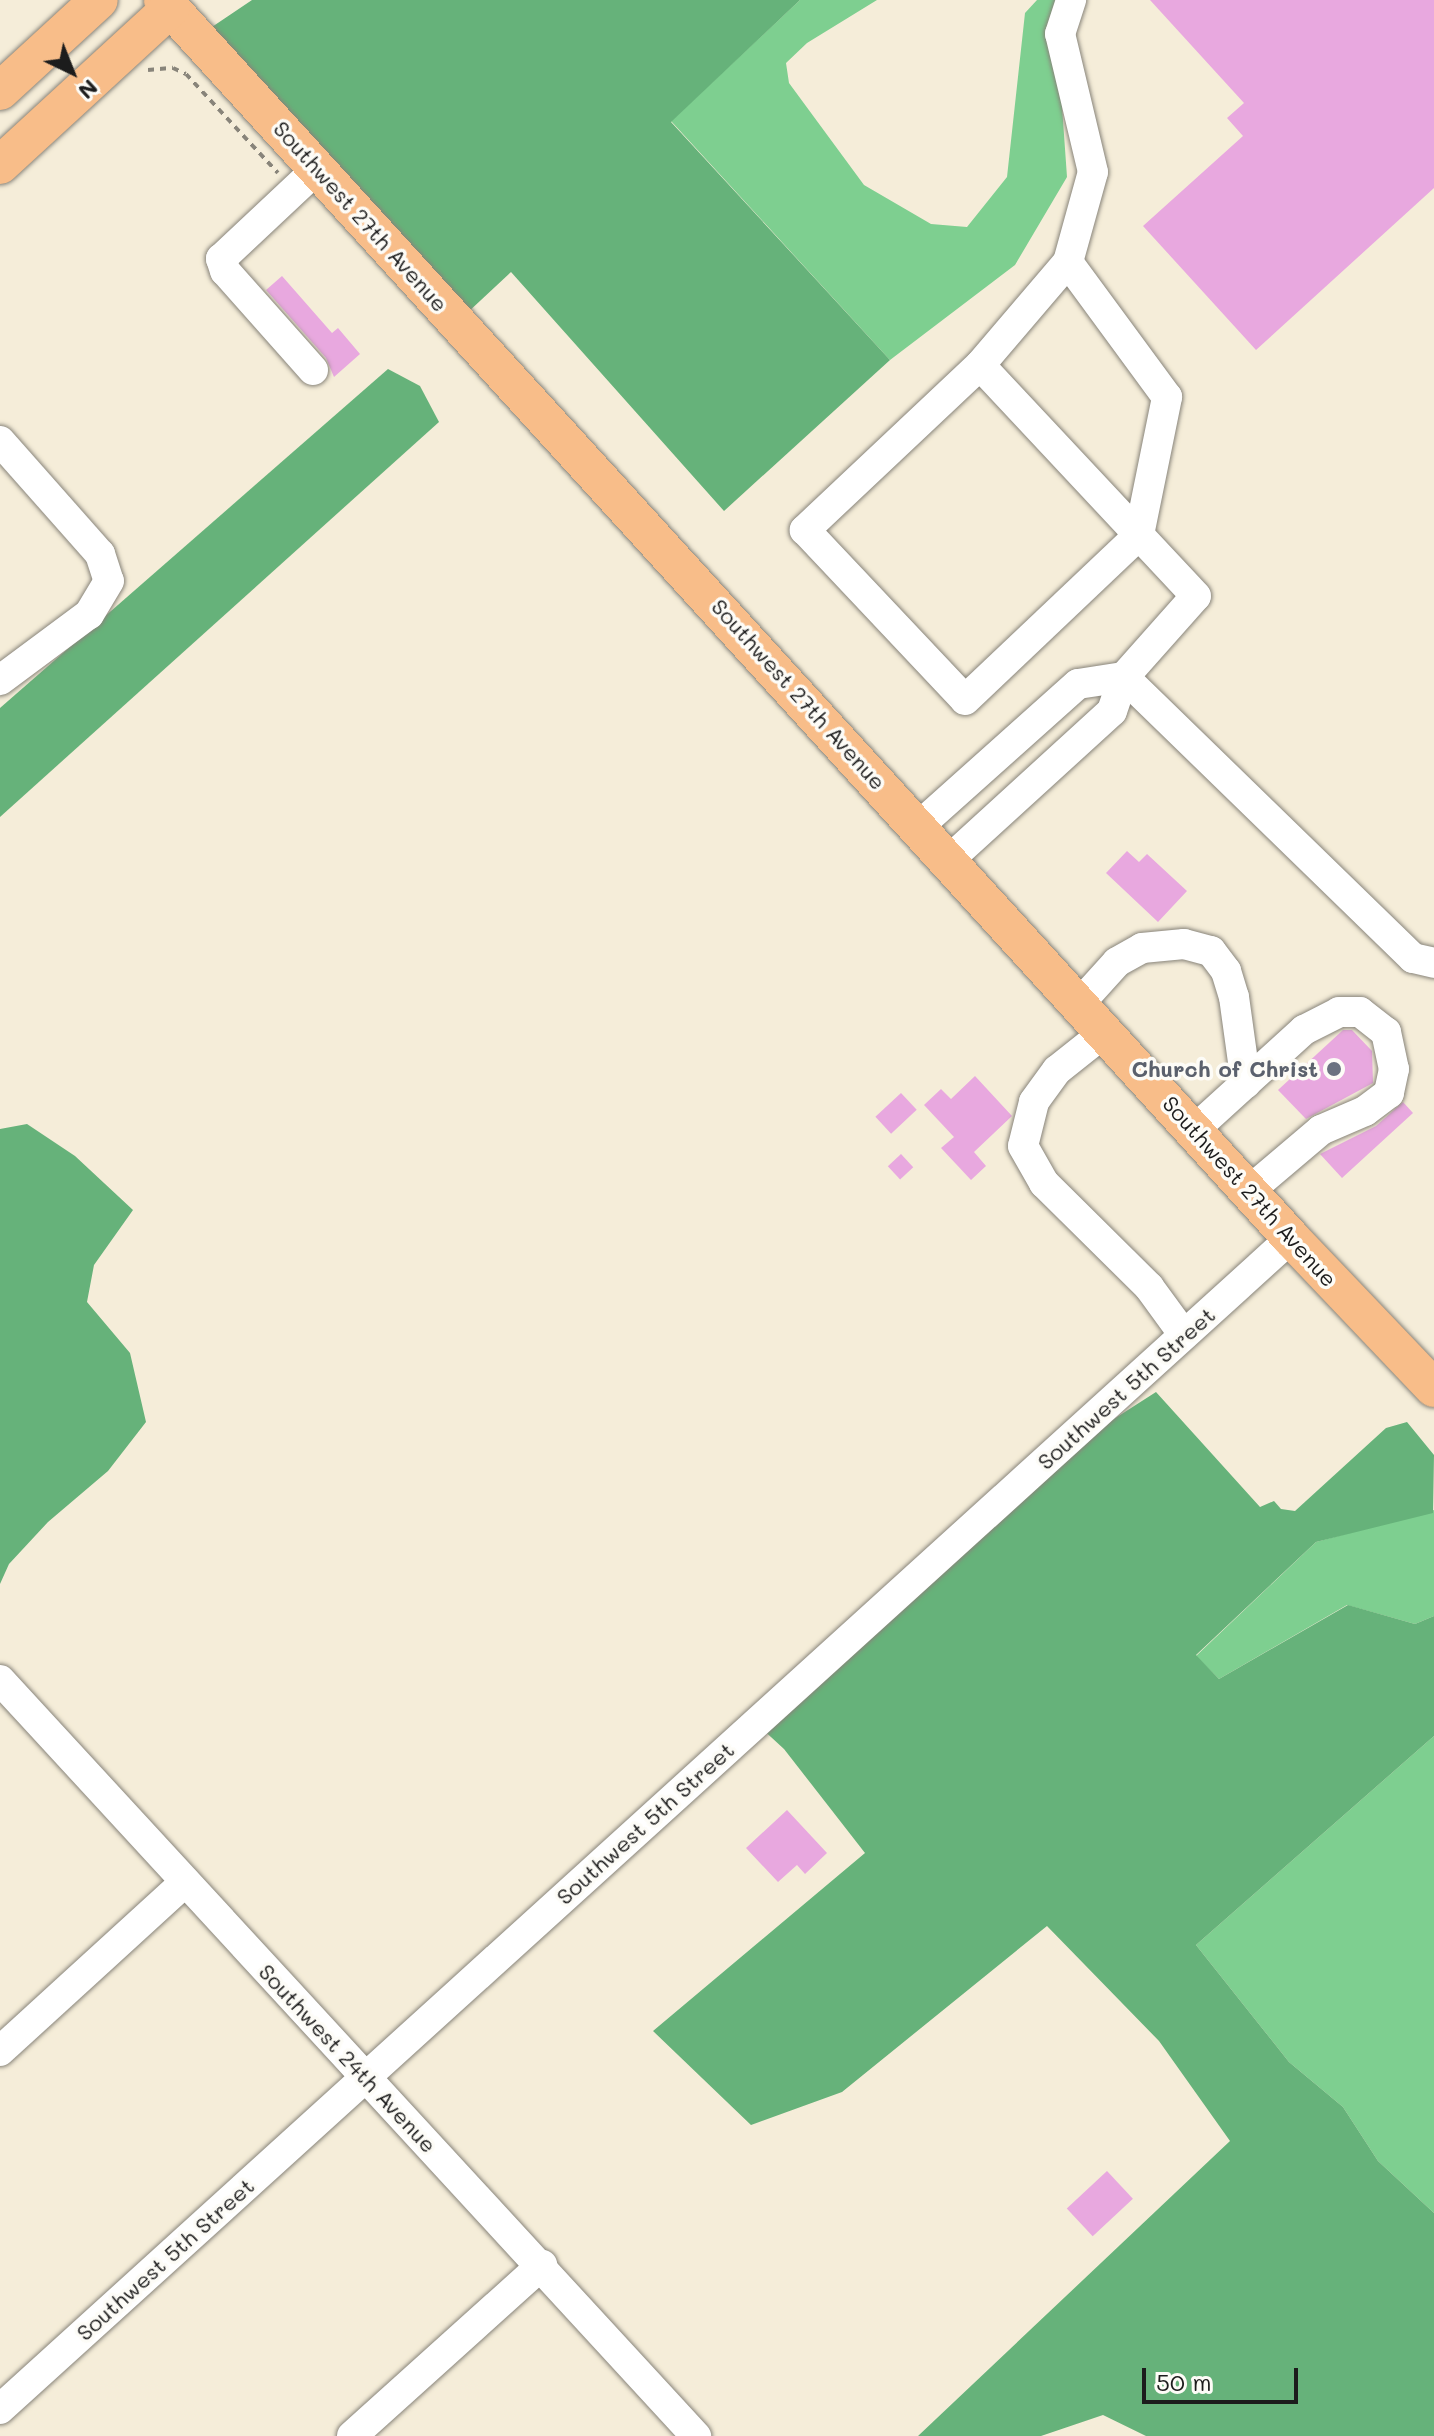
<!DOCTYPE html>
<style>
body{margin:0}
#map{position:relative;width:1434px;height:2436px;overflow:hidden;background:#f5edd9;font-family:Mali,sans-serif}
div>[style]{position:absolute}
.green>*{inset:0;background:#7ecf90}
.forest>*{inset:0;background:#66b27a}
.building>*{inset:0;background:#e8a8df;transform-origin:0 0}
.path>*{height:4px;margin-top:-2px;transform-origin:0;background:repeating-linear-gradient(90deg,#88847a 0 6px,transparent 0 12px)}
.roads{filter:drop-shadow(0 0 2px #88847a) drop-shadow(0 0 2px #88847a)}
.minor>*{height:30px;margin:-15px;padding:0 15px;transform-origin:15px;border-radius:15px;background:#fff}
.major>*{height:38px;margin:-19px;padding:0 19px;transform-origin:19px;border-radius:19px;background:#f8bd89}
.dots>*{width:22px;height:22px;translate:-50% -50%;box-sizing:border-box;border:4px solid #fdfcf7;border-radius:50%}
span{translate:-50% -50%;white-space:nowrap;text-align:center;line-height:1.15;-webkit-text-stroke:7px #fdfcf7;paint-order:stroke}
.street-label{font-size:22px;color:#1c1c1c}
.worship-label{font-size:22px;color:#5b616d;font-weight:700}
.right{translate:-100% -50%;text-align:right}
.north{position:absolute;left:32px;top:32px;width:80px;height:80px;-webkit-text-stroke:6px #fdfcf7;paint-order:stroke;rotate:137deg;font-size:22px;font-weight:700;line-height:32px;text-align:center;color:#1c1c1c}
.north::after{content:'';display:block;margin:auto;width:28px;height:36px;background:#1c1c1c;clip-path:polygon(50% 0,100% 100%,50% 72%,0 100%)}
.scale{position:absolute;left:1142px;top:2368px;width:156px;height:36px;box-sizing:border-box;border:4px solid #1c1c1c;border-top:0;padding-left:10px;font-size:24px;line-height:28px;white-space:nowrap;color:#1c1c1c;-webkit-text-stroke:6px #fdfcf7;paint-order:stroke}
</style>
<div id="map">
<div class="green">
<div style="clip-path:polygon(800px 0,877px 0,807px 43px,786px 63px,789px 83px,864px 185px,931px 224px,967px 227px,1007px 177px,1025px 13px,1037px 0,1065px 0,1046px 31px,1060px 78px,1067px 177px,1015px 265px,890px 360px,671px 121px)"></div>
<div style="clip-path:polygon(1434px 1510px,1434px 1616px,1415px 1624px,1347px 1605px,1219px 1679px,1196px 1656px,1316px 1542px)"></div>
<div style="clip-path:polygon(1434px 1736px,1434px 2213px,1378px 2161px,1343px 2107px,1289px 2062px,1196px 1945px)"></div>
</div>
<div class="forest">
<div style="clip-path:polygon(252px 0,800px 0,671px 122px,890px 360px,724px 511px,511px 272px,466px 314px,206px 31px)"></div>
<div style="clip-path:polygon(388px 369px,420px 386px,439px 422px,0 817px,0 708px)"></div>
<div style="clip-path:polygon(27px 1124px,75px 1156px,133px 1210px,94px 1265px,87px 1302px,130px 1353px,146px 1422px,108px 1471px,48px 1522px,9px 1564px,0 1584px,0 1129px)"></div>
<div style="clip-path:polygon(1156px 1392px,1260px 1507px,1274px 1501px,1281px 1509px,1295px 1511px,1386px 1428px,1407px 1422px,1434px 1455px,1433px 1513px,1316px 1542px,1196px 1655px,1219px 1679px,1348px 1605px,1415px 1624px,1434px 1616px,1434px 1736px,1196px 1945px,1289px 2062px,1343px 2107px,1378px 2161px,1434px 2213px,1434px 2436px,1146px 2436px,1103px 2415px,1041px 2436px,918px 2436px,1230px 2141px,1159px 2041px,1047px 1926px,842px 2092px,751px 2125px,653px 2031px,865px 1853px,784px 1749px,757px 1724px,1053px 1458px)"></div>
</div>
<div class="building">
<div style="clip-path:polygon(1150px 0,1434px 0,1434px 188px,1256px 350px,1143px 226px,1243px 136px,1227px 118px,1244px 103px)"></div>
<div style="clip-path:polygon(282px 276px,332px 333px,338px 328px,360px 354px,334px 377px,326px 358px,266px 290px)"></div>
<div style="clip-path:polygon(1127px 851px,1139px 862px,1147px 854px,1187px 891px,1158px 922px,1106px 873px)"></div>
<div style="clip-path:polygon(1343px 1030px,1352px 1030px,1372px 1051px,1373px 1083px,1306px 1119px,1278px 1090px)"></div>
<div style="clip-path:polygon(975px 1076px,1012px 1116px,974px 1152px,986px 1166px,971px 1180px,941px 1148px,954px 1137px,924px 1105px,941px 1089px,951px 1099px)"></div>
<div style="left:901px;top:1093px;width:23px;height:35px;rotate:47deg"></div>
<div style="clip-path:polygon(1403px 1102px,1413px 1113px,1342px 1178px,1320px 1154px,1376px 1126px)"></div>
<div style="left:901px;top:1154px;width:18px;height:18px;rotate:47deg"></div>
<div style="clip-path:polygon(787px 1810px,827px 1853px,805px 1874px,797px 1865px,778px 1882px,746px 1848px)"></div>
<div style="left:1107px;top:2171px;width:38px;height:55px;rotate:47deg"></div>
</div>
<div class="path">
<div style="left:148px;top:70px;width:25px;rotate:-5deg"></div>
<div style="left:173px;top:68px;width:14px;rotate:25deg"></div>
<div style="left:186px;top:74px;width:135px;rotate:47.1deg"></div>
</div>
<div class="roads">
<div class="minor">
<div style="left:980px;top:365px;width:241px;rotate:136.7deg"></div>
<div style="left:805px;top:530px;width:233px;rotate:46.7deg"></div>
<div style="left:965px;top:700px;width:240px;rotate:-43.5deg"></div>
<div style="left:1139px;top:535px;width:141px;rotate:-78.5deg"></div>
<div style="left:1167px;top:397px;width:167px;rotate:-126.3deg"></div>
<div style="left:313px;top:370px;width:132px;rotate:-131.6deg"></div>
<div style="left:225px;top:271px;width:13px;rotate:-108deg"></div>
<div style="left:221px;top:259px;width:133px;rotate:-43.2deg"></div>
<div style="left:0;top:441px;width:151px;rotate:48.5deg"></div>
<div style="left:100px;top:554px;width:28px;rotate:72deg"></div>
<div style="left:109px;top:581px;width:39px;rotate:121deg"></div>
<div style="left:89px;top:614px;width:111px;rotate:143.4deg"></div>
<div style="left:1124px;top:677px;width:403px;rotate:44.2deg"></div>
<div style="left:1413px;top:958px;width:22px;rotate:13deg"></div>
<div style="left:919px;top:826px;width:213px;rotate:-41.8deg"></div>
<div style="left:1078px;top:684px;width:47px;rotate:-8.7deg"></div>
<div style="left:950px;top:859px;width:219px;rotate:-42.4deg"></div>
<div style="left:1112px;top:711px;width:36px;rotate:-71deg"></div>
<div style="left:1124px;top:677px;width:108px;rotate:-48.4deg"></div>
<div style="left:1196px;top:596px;width:316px;rotate:-133.1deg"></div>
<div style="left:980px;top:365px;width:135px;rotate:-49.5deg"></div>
<div style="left:1068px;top:262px;width:93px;rotate:-74.5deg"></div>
<div style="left:1093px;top:172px;width:142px;rotate:-103.4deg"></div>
<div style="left:1060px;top:34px;width:36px;rotate:-72deg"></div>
<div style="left:1080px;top:1003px;width:55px;rotate:-47.9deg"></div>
<div style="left:1117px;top:962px;width:29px;rotate:-29deg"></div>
<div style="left:1142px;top:948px;width:42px;rotate:-5.4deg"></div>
<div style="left:1184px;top:944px;width:28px;rotate:15deg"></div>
<div style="left:1211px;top:951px;width:25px;rotate:53deg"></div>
<div style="left:1226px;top:971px;width:27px;rotate:73deg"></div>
<div style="left:1234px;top:997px;width:87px;rotate:82.1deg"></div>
<div style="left:1105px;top:1032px;width:61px;rotate:141.6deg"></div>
<div style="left:1057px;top:1070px;width:39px;rotate:126deg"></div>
<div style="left:1034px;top:1102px;width:45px;rotate:104deg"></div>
<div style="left:1023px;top:1146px;width:43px;rotate:60.4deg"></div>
<div style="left:1044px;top:1183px;width:148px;rotate:44.7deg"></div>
<div style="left:1149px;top:1287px;width:59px;rotate:53.9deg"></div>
<div style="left:1194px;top:1130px;width:149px;rotate:-42.3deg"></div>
<div style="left:1304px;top:1030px;width:39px;rotate:-27deg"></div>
<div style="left:1339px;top:1012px;width:21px"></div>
<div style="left:1360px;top:1012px;width:33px;rotate:38deg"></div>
<div style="left:1386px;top:1032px;width:38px;rotate:78deg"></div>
<div style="left:1394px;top:1069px;width:25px;rotate:102deg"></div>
<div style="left:1389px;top:1093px;width:30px;rotate:143deg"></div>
<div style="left:1365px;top:1111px;width:48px;rotate:156.6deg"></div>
<div style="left:1321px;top:1130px;width:94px;rotate:139.7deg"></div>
<div style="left:0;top:1680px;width:1028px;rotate:47.37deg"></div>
<div style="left:0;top:2051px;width:251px;rotate:-42.4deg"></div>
<div style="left:0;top:2409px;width:1743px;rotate:-42.21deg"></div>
<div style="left:352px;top:2436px;width:256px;rotate:-42deg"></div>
</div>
<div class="major">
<div style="left:163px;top:0;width:1675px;rotate:47.66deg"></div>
<div style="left:1291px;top:1238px;width:207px;rotate:46.4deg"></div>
<div style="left:0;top:91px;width:134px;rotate:-42.6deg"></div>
<div style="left:0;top:165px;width:232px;rotate:-42.6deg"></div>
</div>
</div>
<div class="dots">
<div style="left:1334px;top:1069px;background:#6b7280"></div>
</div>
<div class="street-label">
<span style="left:361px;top:216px;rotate:48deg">Southwest 27th Avenue</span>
<span style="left:799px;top:694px;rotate:48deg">Southwest 27th Avenue</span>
<span style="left:1250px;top:1191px;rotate:48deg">Southwest 27th Avenue</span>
<span style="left:1126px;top:1388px;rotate:-42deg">Southwest 5th Street</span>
<span style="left:645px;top:1823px;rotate:-42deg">Southwest 5th Street</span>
<span style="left:348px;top:2058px;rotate:47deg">Southwest 24th Avenue</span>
<span style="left:165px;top:2259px;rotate:-42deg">Southwest 5th Street</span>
</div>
<div class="worship-label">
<span class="right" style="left:1318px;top:1069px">Church of Christ</span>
</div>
<div class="north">N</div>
<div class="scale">50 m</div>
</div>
